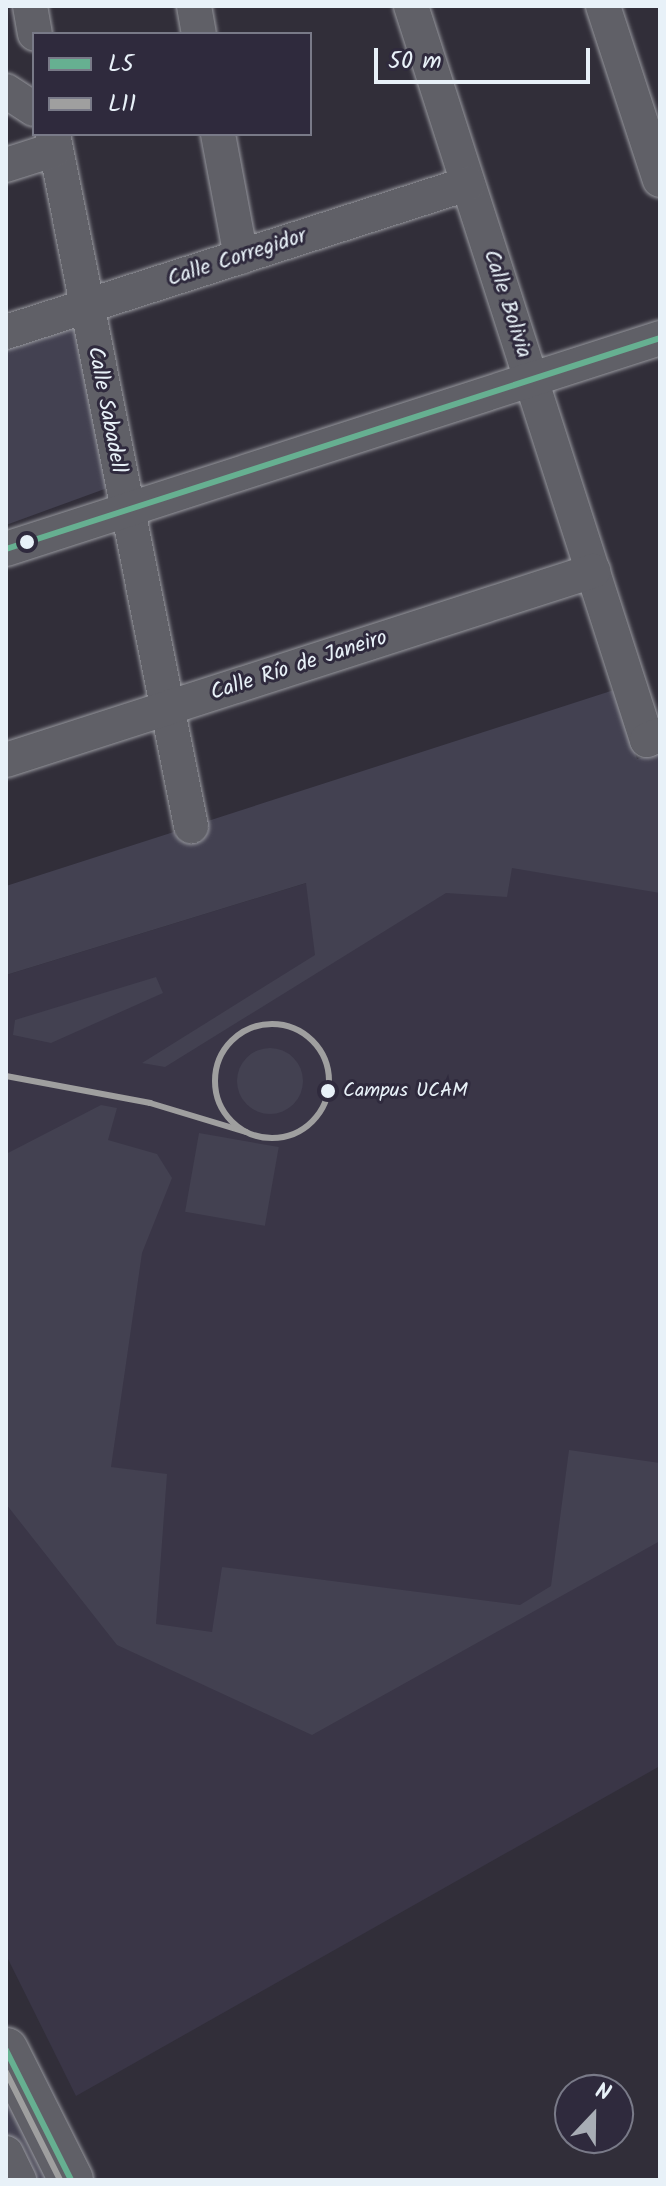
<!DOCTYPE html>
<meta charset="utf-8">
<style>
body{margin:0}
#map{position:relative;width:666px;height:2186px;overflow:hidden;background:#312e39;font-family:Kalam,sans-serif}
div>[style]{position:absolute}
.built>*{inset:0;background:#3a3647}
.green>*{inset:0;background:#434151;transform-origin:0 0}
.round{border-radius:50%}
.roads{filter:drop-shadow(0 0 2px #98999f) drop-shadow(0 0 2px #98999f)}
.minor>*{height:34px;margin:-17px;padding:0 17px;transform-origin:17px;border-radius:17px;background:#606067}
.secondary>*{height:44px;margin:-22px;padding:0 22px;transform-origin:22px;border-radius:22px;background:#606067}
.bus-1>*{height:6px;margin:-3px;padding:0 3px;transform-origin:3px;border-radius:3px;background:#66b091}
.bus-2>*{height:6px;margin:-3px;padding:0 3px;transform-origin:3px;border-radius:3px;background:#9f9f9f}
.bus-2>.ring{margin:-3px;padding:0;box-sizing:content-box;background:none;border:6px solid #9f9f9f;border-radius:50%}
.dots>*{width:22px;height:22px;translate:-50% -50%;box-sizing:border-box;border:4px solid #2f2a3d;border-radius:50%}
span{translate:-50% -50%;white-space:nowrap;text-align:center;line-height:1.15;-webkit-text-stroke:6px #2f2a3d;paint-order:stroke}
.bus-label{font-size:20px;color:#e8f1f8}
.left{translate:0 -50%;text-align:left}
.street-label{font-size:22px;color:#e8f1f8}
.frame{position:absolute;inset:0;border:8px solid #e8f1f8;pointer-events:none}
.legend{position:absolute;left:32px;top:32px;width:280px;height:104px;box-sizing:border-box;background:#2f2a3d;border:2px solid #797a88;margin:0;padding:10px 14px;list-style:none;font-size:24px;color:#e8f1f8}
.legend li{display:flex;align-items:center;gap:16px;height:40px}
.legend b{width:40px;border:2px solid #797a88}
.north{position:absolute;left:554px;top:2074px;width:80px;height:80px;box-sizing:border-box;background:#2f2a3d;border:2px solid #797a88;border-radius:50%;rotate:22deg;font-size:22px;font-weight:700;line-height:32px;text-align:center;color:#e8f1f8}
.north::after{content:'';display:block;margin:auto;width:28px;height:36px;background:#a8adb5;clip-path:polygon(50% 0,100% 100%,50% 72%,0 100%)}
.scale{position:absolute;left:374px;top:48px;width:216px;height:36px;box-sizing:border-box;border:4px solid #e8f1f8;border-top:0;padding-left:10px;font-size:24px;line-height:28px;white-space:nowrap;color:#e8f1f8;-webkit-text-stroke:6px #2f2a3d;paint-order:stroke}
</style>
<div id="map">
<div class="built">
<div style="clip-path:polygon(528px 815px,660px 861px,660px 1766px,76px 2096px,6px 1955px,6px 975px)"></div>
</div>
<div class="green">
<div style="clip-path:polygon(88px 318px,121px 483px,6px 525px,6px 348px)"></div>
<div style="clip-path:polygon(614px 690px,637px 759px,660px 752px,660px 893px,512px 868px,507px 897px,446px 893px,165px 1067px,142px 1063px,315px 955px,306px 883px,6px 975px,6px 886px)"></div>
<div style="clip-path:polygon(156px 977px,163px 993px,51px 1043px,13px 1035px,15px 1020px)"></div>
<div class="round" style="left:237px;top:1048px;width:66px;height:66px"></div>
<div style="clip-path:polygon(101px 1105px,117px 1108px,108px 1140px,157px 1154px,172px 1178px,142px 1253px,111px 1467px,167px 1474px,156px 1624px,212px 1632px,222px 1567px,520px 1605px,551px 1586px,569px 1450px,660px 1463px,660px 1541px,312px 1735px,117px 1645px,6px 1504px,6px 1154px)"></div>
<div style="left:199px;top:1133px;width:81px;height:80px;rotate:10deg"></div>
<div style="clip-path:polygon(6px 2093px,50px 2180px,6px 2180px)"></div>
</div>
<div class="roads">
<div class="minor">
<div style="left:30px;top:6px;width:28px;rotate:80deg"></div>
<div style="left:194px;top:6px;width:28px;rotate:80deg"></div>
<div style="left:411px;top:6px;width:771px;rotate:72.18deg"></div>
<div style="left:647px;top:740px;width:14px;rotate:-21deg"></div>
<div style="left:603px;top:6px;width:183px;rotate:71.9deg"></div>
<div style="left:6px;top:91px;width:33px;rotate:33deg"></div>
<div style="left:53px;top:134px;width:706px;rotate:78.72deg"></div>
<div style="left:218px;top:134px;width:125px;rotate:79.4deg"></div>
<div style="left:6px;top:165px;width:52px;rotate:-17.7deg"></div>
<div style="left:6px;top:332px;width:485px;rotate:-17.8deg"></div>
<div style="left:6px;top:549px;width:687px;rotate:-17.88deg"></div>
<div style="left:6px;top:760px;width:617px;rotate:-17.85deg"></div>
<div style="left:6px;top:2153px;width:30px;rotate:64deg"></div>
</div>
<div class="secondary">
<div style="left:6px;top:2050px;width:145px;rotate:63.4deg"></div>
</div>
</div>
<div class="bus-1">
<div style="left:6px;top:549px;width:687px;rotate:-17.88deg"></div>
<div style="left:6px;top:2050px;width:145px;rotate:63.4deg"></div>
</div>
<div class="bus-2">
<div class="ring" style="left:215px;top:1024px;width:108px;height:108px"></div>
<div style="left:6px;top:1076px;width:147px;rotate:10.6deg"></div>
<div style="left:150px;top:1103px;width:100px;rotate:16.8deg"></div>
<div style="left:6px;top:2072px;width:121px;rotate:63.4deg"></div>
</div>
<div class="dots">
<div style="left:27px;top:542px;background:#e8f1f8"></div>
<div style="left:328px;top:1091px;background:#e8f1f8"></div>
</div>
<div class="bus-label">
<span class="left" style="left:343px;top:1091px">Campus UCAM</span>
</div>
<div class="street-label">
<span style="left:237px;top:258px;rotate:-18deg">Calle Corregidor</span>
<span style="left:507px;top:304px;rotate:72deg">Calle Bolivia</span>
<span style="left:106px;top:410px;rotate:79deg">Calle Sabadell</span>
<span style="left:299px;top:666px;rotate:-18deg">Calle Río de Janeiro</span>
</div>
<div class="frame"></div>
<ul class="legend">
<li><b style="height:10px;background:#66b091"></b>L5</li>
<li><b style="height:10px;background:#9f9f9f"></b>L11</li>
</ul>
<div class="north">N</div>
<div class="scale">50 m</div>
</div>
